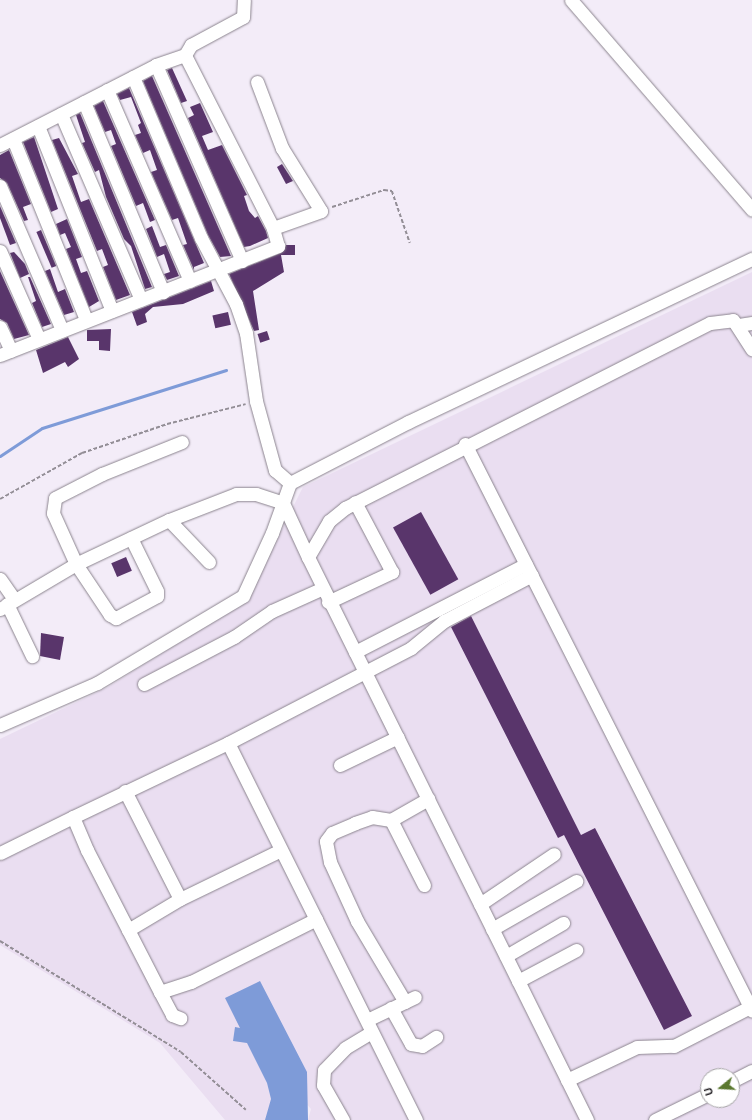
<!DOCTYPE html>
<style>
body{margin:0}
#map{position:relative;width:752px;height:1120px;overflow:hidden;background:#f3ecf8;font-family:Figtree,sans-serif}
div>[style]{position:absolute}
.built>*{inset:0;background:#eadef1}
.water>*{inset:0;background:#7e9bd8}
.stream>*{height:3px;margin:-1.5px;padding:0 1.5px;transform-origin:1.5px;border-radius:1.5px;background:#7e9bd8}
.building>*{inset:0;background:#59356b;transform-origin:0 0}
.path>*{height:1.5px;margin-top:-0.75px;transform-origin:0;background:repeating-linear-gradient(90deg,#938e96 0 4px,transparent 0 6px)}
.roads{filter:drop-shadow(0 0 1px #8b848e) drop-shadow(0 0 1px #8b848e)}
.minor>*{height:13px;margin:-6.5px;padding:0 6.5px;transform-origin:6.5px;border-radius:6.5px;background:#fff}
span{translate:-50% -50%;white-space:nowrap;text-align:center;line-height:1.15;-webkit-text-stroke:4px #fff;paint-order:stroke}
.north{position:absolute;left:700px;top:1068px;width:40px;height:40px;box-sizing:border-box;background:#fff;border:1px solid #a5a4a5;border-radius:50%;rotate:252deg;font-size:11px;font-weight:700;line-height:16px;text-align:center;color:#1e1b1f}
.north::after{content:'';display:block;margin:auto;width:14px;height:18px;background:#5a782e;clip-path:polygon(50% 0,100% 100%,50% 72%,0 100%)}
</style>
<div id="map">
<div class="built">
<div style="clip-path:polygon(evenodd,752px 272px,752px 1120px,308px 1120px,311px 1109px,240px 1028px,267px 1083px,271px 1099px,269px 1114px,265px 1120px,225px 1120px,160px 1043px,0 945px,0 739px,108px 687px,246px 601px,303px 487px,752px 272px,708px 1076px,732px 1076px,732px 1100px,708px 1100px,708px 1076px)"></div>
</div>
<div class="water">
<div style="clip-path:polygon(260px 981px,307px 1072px,308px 1120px,265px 1120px,271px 1099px,267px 1083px,247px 1043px,233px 1041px,235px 1027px,240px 1028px,225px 998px)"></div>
</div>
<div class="stream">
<div style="left:0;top:456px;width:50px;rotate:-33.7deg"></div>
<div style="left:42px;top:428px;width:193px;rotate:-17.5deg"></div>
</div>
<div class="building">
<div style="clip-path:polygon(172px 68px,187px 101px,181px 103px,167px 70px)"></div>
<div style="clip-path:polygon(152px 76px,231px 256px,220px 257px,208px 235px,143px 81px)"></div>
<div style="clip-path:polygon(129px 88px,204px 263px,194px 267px,194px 270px,183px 245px,187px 244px,178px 218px,172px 220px,151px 172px,157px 170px,150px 150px,143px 153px,135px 135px,141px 133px,138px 125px,141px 123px,131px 97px,120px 100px,117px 94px)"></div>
<div style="clip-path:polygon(103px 101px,155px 220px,150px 222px,143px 203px,136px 206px,111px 146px,116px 144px,111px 130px,105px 132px,94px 106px)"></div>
<div style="clip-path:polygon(200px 103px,213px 132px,202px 136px,208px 150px,222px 145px,247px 195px,244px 196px,249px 211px,255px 218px,258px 216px,266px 231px,268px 238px,250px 246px,244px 247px,188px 118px,194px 115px,190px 107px)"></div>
<div style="clip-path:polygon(80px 113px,152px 287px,145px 289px,131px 246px,124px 239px,106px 197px,99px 170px,95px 172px,82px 143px,85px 142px,76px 115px)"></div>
<div style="clip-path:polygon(34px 137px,58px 209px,51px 212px,23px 142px)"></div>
<div style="clip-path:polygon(59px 138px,78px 174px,72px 176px,81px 202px,89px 199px,130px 295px,116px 300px,103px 267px,108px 265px,102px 249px,97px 251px,52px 140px)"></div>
<div style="clip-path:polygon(9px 150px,31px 204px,23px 207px,28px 220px,24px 221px,7px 183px,0 178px,0 155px)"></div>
<div style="clip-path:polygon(282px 164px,293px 181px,286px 184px,277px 167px)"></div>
<div style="clip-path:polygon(0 206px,16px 243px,10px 245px,0 218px)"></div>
<div style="clip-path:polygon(67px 219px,82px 257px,76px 259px,81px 273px,87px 271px,99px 301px,89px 307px,66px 249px,71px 247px,65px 233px,60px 235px,56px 224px)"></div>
<div style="clip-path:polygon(152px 226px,160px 247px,166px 245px,179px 276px,167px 280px,164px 274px,170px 272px,164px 254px,157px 257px,146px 229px)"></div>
<div style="left:41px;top:230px;width:39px;height:5px;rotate:67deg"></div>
<div style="clip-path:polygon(286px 245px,295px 245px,295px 255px,281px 255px,284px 272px,253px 291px,259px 330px,254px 331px,229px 274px,281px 253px)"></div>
<div style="clip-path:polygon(14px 252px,25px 264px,29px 274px,20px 278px,10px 253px)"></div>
<div style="clip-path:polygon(50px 269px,58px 292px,65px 289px,74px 312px,64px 315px,45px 271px)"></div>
<div style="clip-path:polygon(0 271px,29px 335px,14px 339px,7px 323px,0 319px)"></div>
<div style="clip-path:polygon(28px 277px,30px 277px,51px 324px,42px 327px,32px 303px,36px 301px)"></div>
<div style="clip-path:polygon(211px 281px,214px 291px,183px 304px,153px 307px,145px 314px,147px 322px,137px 326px,132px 312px)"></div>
<div style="left:228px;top:312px;width:13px;height:16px;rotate:77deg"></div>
<div style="clip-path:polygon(111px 329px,110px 351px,99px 350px,99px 341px,87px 341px,87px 330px)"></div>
<div style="left:267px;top:331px;width:9px;height:10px;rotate:72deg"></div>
<div style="clip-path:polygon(68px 337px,79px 359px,68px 367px,65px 362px,43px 373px,36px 350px)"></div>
<div style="left:421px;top:512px;width:77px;height:32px;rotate:61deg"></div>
<div style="left:126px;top:557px;width:15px;height:16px;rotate:67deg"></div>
<div style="clip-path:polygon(471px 616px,581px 835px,595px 828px,692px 1016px,664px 1030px,564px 835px,558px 838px,451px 627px)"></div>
<div style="clip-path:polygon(41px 633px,64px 637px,60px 660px,40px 656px)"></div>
</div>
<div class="path">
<div style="left:332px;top:207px;width:55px;rotate:-18.1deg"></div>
<div style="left:384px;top:190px;width:8px;rotate:7deg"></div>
<div style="left:392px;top:191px;width:55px;rotate:70.9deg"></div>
<div style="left:0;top:499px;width:94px;rotate:-29.3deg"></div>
<div style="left:82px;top:453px;width:90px;rotate:-18.8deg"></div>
<div style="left:167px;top:424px;width:81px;rotate:-14.2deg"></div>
<div style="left:0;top:941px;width:212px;rotate:31.5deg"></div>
<div style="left:181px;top:1052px;width:87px;rotate:41.7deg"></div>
</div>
<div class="roads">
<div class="minor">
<div style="left:571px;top:0;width:277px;rotate:49.2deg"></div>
<div style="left:156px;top:65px;width:214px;rotate:66.3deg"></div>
<div style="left:133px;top:77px;width:175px;rotate:67.1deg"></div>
<div style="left:201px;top:238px;width:75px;rotate:62.1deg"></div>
<div style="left:236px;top:304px;width:31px;rotate:71deg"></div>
<div style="left:246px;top:333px;width:69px;rotate:81.6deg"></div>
<div style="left:256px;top:401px;width:72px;rotate:74.6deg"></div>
<div style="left:275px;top:470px;width:20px;rotate:41deg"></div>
<div style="left:257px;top:82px;width:71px;rotate:69.3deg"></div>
<div style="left:282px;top:148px;width:74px;rotate:58.2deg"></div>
<div style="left:321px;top:211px;width:51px;rotate:160.5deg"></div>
<div style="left:107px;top:90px;width:208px;rotate:66.5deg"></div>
<div style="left:84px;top:102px;width:206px;rotate:67.4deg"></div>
<div style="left:61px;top:114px;width:202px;rotate:66.7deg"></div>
<div style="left:38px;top:126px;width:199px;rotate:68.2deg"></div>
<div style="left:13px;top:139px;width:195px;rotate:68deg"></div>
<div style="left:0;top:145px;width:175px;rotate:-27.1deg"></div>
<div style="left:156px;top:65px;width:31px;rotate:-19deg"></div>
<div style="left:0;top:186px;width:157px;rotate:66.7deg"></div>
<div style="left:0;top:251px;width:96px;rotate:66.1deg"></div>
<div style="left:739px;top:325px;width:13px;rotate:-9deg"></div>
<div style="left:0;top:327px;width:26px;rotate:65deg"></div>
<div style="left:0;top:355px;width:299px;rotate:-21.4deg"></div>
<div style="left:278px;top:246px;width:19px;rotate:-106deg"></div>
<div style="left:273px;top:228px;width:194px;rotate:-117deg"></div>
<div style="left:185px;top:55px;width:12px;rotate:-59deg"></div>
<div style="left:191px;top:45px;width:59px;rotate:-28.3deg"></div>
<div style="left:243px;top:17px;width:17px;rotate:-87deg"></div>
<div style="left:465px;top:444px;width:635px;rotate:63.15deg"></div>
<div style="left:169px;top:520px;width:58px;rotate:46.4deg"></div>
<div style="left:131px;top:538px;width:59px;rotate:63.9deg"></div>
<div style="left:157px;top:591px;width:5px;rotate:90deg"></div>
<div style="left:157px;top:596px;width:47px;rotate:151.8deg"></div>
<div style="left:116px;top:618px;width:7px;rotate:-153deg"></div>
<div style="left:110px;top:615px;width:61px;rotate:-123.7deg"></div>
<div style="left:76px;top:564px;width:56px;rotate:-114.3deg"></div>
<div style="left:53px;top:513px;width:15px;rotate:-82deg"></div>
<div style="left:55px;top:498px;width:53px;rotate:-27.1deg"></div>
<div style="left:102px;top:474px;width:86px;rotate:-21.8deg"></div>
<div style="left:0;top:579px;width:24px;rotate:55deg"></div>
<div style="left:328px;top:602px;width:71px;rotate:-25.1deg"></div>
<div style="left:392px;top:572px;width:79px;rotate:-117.9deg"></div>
<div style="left:7px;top:604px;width:58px;rotate:64.3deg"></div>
<div style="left:0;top:609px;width:88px;rotate:-30.6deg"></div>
<div style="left:76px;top:564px;width:103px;rotate:-25.3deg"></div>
<div style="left:169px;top:520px;width:72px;rotate:-21.2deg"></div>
<div style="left:236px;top:494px;width:20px"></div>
<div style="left:256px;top:494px;width:28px;rotate:18deg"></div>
<div style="left:283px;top:503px;width:60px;rotate:65.2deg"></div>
<div style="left:355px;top:652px;width:192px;rotate:-27.2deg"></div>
<div style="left:144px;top:684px;width:102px;rotate:-27.6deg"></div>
<div style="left:234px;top:637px;width:46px;rotate:-34.4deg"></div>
<div style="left:272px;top:611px;width:54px;rotate:-24.2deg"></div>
<div style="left:0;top:725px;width:106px;rotate:-23.4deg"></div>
<div style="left:97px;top:683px;width:170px;rotate:-30.8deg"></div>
<div style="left:243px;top:596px;width:69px;rotate:-65.3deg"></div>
<div style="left:272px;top:533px;width:53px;rotate:-70.2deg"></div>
<div style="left:290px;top:483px;width:133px;rotate:-27.3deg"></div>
<div style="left:408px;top:422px;width:381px;rotate:-25.4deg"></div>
<div style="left:228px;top:743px;width:172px;rotate:154.5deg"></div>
<div style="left:73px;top:817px;width:36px;rotate:67deg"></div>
<div style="left:87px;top:850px;width:160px;rotate:62.8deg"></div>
<div style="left:160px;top:992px;width:33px;rotate:-18deg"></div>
<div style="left:191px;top:982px;width:140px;rotate:-26.7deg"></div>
<div style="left:340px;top:765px;width:64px;rotate:-25.8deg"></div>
<div style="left:125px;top:791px;width:121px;rotate:63deg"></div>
<div style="left:391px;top:820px;width:73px;rotate:63.1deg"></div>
<div style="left:0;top:853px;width:81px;rotate:-26.3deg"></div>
<div style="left:480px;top:904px;width:89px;rotate:-34deg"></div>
<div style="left:492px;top:929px;width:97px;rotate:-29.7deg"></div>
<div style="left:128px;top:930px;width:61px;rotate:-30.8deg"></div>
<div style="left:180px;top:899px;width:112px;rotate:-25.9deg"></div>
<div style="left:506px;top:956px;width:66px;rotate:-30.1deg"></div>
<div style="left:518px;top:981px;width:66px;rotate:-28.1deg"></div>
<div style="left:160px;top:992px;width:26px;rotate:62deg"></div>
<div style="left:172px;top:1015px;width:9px;rotate:21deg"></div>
<div style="left:405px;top:1002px;width:94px;rotate:-120.7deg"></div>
<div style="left:357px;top:921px;width:65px;rotate:-114.6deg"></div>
<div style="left:330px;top:862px;width:21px;rotate:-101deg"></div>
<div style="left:326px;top:841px;width:10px;rotate:-53deg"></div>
<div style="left:332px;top:833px;width:25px;rotate:-23deg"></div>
<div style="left:355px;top:823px;width:18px;rotate:-19deg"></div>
<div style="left:372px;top:817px;width:19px;rotate:9deg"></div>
<div style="left:391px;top:820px;width:43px;rotate:-29.6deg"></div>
<div style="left:391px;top:1008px;width:41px;rotate:60.9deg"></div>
<div style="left:411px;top:1044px;width:11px;rotate:10deg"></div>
<div style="left:422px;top:1046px;width:17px;rotate:-33deg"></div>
<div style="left:367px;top:1020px;width:53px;rotate:-25.6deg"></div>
<div style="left:567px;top:1080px;width:77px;rotate:-25.2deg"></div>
<div style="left:637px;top:1047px;width:37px;rotate:-2deg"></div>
<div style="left:674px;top:1046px;width:85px;rotate:-27.2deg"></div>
<div style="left:732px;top:1081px;width:22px;rotate:-27deg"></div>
<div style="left:343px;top:1120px;width:40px;rotate:-119.7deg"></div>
<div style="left:323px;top:1085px;width:15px;rotate:-86deg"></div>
<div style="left:324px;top:1070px;width:30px;rotate:-46deg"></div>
<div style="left:345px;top:1048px;width:31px;rotate:-31deg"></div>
<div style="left:416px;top:1120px;width:421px;rotate:-116.5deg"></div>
<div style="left:228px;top:743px;width:206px;rotate:-27.4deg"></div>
<div style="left:411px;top:648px;width:43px;rotate:-39.3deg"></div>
<div style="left:444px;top:621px;width:99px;rotate:-27.6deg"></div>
<div style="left:587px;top:1120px;width:628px;rotate:-116.36deg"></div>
<div style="left:308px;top:557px;width:42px;rotate:-59.7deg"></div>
<div style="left:329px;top:521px;width:21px;rotate:-39deg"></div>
<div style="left:345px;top:508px;width:409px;rotate:-26.9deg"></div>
<div style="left:710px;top:323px;width:23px;rotate:-7deg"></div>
<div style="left:733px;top:320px;width:35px;rotate:57deg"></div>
<div style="left:655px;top:1120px;width:59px;rotate:-26.1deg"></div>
</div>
</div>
<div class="north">U</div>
</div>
